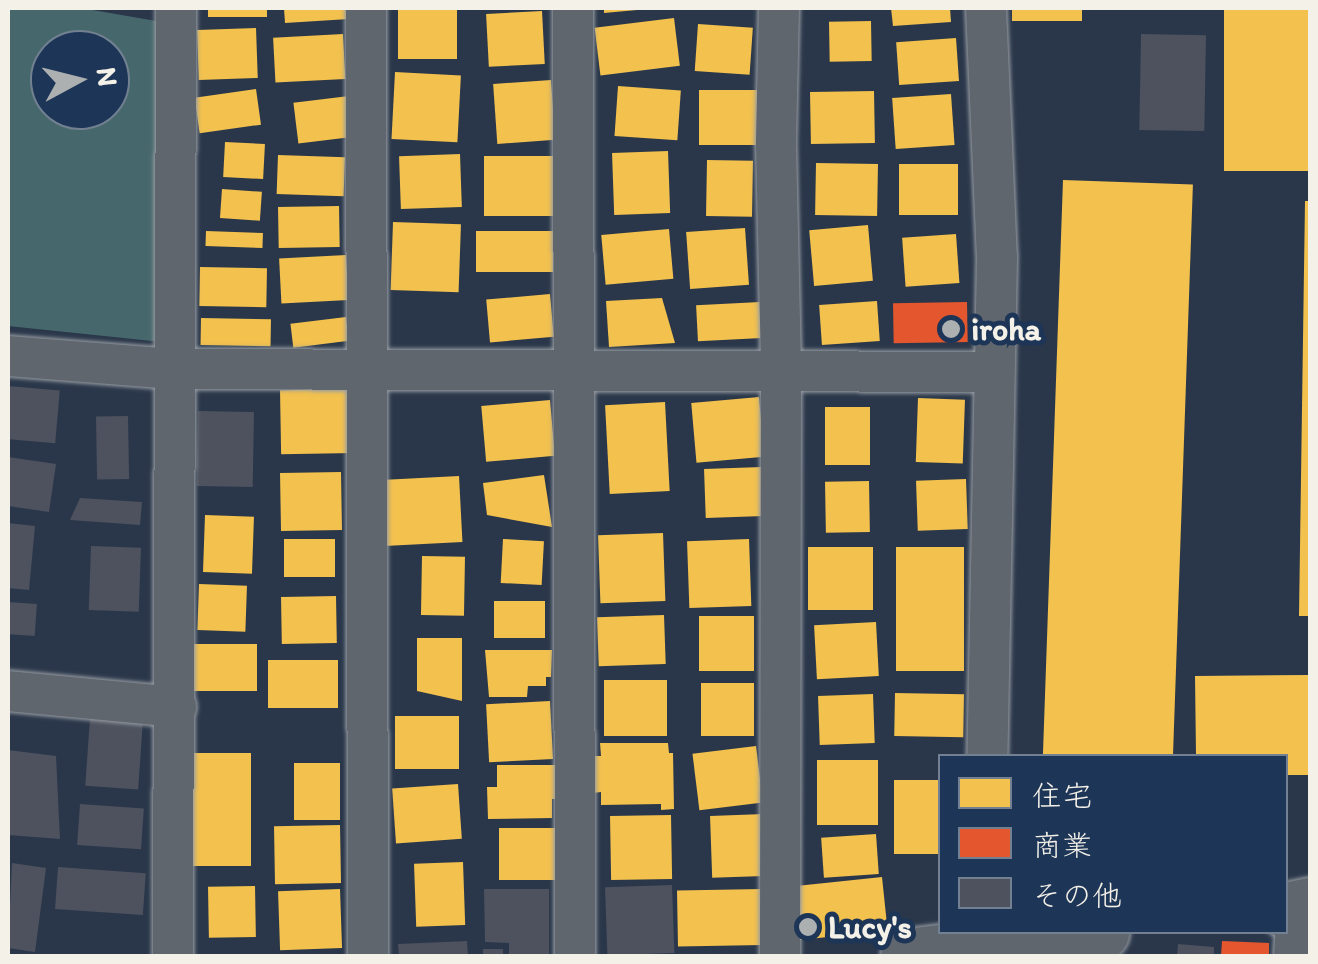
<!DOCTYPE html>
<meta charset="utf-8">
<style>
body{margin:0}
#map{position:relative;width:1318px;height:964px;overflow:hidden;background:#2a374a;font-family:Itim,"Klee One",sans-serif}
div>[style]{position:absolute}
.green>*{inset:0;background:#46686d}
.homes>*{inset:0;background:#f2c14e;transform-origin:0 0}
.shops>*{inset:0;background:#e4572e;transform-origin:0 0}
.building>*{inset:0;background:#4d525e;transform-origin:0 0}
.roads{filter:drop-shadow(0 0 2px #979ca3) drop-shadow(0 0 2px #979ca3)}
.street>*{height:40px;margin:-20px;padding:0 20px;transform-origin:20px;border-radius:20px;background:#60666e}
.secondary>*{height:55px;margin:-27.5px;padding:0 27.5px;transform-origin:27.5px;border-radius:27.5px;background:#60666e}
.dots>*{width:28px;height:28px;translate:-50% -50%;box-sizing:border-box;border:5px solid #1d3557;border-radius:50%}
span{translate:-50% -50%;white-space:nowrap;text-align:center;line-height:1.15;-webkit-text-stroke:10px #1d3557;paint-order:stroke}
.poi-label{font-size:32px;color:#f4f1e8;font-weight:700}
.left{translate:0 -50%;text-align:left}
.frame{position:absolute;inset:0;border:10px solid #f4f1e8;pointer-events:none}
.legend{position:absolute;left:938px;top:754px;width:350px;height:180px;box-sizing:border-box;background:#1d3557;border:2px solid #738091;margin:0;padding:12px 18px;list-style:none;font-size:30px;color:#f4f1e8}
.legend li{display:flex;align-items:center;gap:20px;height:50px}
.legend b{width:50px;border:2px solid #738091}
.north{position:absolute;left:30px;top:30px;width:100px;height:100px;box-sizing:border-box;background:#1d3557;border:2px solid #738091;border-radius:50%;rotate:83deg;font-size:28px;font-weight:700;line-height:40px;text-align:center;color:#f4f1e8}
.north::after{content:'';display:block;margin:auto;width:35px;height:45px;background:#adb0b1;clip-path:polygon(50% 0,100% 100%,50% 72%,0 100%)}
</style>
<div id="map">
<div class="green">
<div style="clip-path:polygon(evenodd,8px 8px,81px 8px,156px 21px,162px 342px,8px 326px,8px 8px,50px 50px,110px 50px,110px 110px,50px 110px,50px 50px)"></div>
</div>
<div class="homes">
<div style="left:208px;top:8px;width:59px;height:9px"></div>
<div style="clip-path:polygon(284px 8px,348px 8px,349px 19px,285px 23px)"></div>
<div style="left:398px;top:8px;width:59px;height:51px"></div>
<div style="clip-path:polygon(604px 8px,637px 8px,637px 10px,604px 13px)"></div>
<div style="clip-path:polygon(891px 8px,950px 8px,951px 22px,893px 26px)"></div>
<div style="left:1012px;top:8px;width:70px;height:13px"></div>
<div style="left:1224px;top:8px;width:86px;height:163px"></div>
<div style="left:542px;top:11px;width:53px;height:56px;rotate:87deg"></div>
<div style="left:674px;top:18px;width:48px;height:80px;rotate:83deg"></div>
<div style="left:871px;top:21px;width:40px;height:42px;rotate:89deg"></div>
<div style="left:698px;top:24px;width:55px;height:47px;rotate:4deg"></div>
<div style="left:256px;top:28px;width:50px;height:59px;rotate:88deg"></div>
<div style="left:343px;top:34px;width:45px;height:70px;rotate:87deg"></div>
<div style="left:956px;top:38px;width:43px;height:60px;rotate:86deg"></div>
<div style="left:395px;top:72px;width:66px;height:67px;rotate:3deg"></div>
<div style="left:551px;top:80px;width:60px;height:58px;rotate:86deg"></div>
<div style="left:618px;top:86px;width:63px;height:50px;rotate:4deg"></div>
<div style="left:256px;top:89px;width:36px;height:62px;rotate:82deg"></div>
<div style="left:699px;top:90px;width:58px;height:55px"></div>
<div style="left:874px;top:91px;width:52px;height:64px;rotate:89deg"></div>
<div style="left:951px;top:94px;width:51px;height:59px;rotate:86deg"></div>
<div style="left:349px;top:96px;width:41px;height:56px;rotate:83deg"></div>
<div style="left:225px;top:142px;width:40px;height:35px;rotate:3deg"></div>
<div style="left:668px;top:151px;width:62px;height:56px;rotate:88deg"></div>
<div style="left:460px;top:154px;width:53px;height:61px;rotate:88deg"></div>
<div style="left:278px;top:155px;width:67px;height:39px;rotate:2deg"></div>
<div style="left:484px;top:156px;width:70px;height:60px"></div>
<div style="left:707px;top:160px;width:46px;height:56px;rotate:1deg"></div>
<div style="left:816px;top:163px;width:62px;height:52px;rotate:1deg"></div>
<div style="left:899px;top:164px;width:59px;height:51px"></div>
<div style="left:1063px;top:180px;width:130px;height:576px;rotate:2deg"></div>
<div style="left:222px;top:189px;width:40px;height:29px;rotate:4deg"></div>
<div style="clip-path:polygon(1305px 201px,1310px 201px,1310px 616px,1299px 616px)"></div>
<div style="left:339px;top:206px;width:41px;height:61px;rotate:89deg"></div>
<div style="left:393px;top:222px;width:68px;height:68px;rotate:2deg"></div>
<div style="left:868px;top:225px;width:56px;height:59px;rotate:85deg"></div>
<div style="left:745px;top:228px;width:57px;height:59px;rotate:86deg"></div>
<div style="left:669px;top:229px;width:50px;height:68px;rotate:85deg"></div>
<div style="left:206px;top:231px;width:57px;height:15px;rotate:2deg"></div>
<div style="left:476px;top:231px;width:77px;height:41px"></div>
<div style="left:956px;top:234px;width:49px;height:54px;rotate:86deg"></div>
<div style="left:346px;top:255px;width:45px;height:67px;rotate:87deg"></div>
<div style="left:200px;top:267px;width:67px;height:39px;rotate:1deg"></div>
<div style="left:550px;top:294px;width:43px;height:64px;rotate:85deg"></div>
<div style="clip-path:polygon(662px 298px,675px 343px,609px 347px,606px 301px)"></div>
<div style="left:877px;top:301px;width:40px;height:58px;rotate:86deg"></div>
<div style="left:760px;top:302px;width:36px;height:64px;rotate:87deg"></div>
<div style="left:346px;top:317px;width:24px;height:56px;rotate:83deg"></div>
<div style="left:201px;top:318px;width:70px;height:27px;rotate:1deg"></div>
<div style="left:353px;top:389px;width:64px;height:73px;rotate:89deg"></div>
<div style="left:759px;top:397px;width:60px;height:68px;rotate:85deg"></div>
<div style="left:918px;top:398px;width:47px;height:64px;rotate:2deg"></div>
<div style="left:550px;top:400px;width:56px;height:69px;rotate:85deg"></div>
<div style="left:665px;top:402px;width:89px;height:60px;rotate:87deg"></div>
<div style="left:825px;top:407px;width:45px;height:58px"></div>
<div style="left:762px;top:467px;width:49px;height:58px;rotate:88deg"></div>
<div style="left:341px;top:472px;width:58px;height:61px;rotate:89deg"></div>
<div style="clip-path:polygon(544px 475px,552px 527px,487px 515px,483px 483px)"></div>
<div style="left:459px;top:476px;width:66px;height:78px;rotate:87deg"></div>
<div style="left:966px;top:479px;width:50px;height:50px;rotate:88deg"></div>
<div style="left:869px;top:481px;width:51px;height:44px;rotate:89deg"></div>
<div style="left:205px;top:515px;width:49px;height:57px;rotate:2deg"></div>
<div style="left:663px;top:533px;width:68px;height:65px;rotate:88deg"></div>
<div style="left:284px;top:539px;width:51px;height:38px"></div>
<div style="left:503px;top:539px;width:41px;height:44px;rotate:3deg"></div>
<div style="left:749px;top:539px;width:67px;height:62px;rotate:88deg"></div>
<div style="left:808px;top:547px;width:65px;height:63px"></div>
<div style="left:964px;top:547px;width:124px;height:68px;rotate:90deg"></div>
<div style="left:422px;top:556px;width:43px;height:59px;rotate:1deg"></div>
<div style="left:199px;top:584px;width:48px;height:46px;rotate:2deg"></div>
<div style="left:336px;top:596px;width:47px;height:55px;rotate:89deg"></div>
<div style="left:494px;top:601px;width:51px;height:37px"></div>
<div style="left:664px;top:615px;width:49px;height:67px;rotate:88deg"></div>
<div style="left:754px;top:616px;width:55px;height:55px;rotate:90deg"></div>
<div style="left:876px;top:622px;width:54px;height:62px;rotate:87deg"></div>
<div style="clip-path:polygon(417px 638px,462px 638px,462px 701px,417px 691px)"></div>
<div style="left:189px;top:644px;width:68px;height:47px"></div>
<div style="clip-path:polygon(485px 650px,552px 650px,551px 677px,546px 677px,546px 686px,528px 686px,527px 697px,489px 697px)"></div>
<div style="left:268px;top:660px;width:70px;height:48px"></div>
<div style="clip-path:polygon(1310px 675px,1310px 775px,1286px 775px,1286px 756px,1196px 756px,1195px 676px)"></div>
<div style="left:667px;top:680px;width:56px;height:63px;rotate:90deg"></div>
<div style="left:754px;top:683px;width:53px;height:53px;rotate:90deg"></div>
<div style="left:895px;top:693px;width:69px;height:43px;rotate:1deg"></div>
<div style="left:873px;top:694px;width:49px;height:55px;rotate:88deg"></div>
<div style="left:550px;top:701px;width:58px;height:64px;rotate:87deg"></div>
<div style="left:395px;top:716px;width:64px;height:53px"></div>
<div style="clip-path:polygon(600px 743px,668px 743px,669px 753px,673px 753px,674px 809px,661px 810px,661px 804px,601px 805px,601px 792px,593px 793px,592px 756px,601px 756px)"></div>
<div style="left:756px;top:746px;width:57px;height:64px;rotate:83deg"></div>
<div style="left:192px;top:753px;width:59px;height:113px"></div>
<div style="left:817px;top:760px;width:61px;height:65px"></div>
<div style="left:294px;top:763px;width:46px;height:57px"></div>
<div style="clip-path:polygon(497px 765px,560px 765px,561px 799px,552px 799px,552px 818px,488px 819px,487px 787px,497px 787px)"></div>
<div style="left:941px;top:780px;width:74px;height:47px;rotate:90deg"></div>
<div style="left:458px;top:784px;width:55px;height:66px;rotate:86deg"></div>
<div style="left:764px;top:814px;width:62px;height:54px;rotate:88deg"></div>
<div style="left:671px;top:815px;width:64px;height:61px;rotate:89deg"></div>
<div style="left:340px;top:825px;width:58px;height:66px;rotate:89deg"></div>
<div style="left:499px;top:828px;width:60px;height:52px"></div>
<div style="left:876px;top:834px;width:40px;height:55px;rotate:86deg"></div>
<div style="left:463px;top:862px;width:63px;height:49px;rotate:88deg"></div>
<div style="left:882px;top:877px;width:54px;height:91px;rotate:84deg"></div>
<div style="left:255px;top:886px;width:51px;height:47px;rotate:89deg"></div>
<div style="left:340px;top:889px;width:59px;height:62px;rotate:88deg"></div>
<div style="left:762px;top:889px;width:56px;height:85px;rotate:89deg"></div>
</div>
<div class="shops">
<div style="left:967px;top:302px;width:40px;height:74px;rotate:89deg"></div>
<div style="clip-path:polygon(1222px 941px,1269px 943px,1269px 956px,1221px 956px)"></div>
</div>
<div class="building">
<div style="left:1141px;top:34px;width:65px;height:96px;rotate:1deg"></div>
<div style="left:8px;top:386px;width:52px;height:53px;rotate:5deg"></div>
<div style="left:198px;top:411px;width:56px;height:75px;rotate:1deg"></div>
<div style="left:128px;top:416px;width:63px;height:32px;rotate:89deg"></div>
<div style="clip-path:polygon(8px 457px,56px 464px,49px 512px,8px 506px)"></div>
<div style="clip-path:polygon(80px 498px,142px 502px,140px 525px,70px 520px)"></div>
<div style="clip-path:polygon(8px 523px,35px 526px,29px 590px,8px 588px)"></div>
<div style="left:91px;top:546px;width:50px;height:64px;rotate:2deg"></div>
<div style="left:8px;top:602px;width:29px;height:32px;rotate:4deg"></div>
<div style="left:90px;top:718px;width:53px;height:68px;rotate:4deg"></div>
<div style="clip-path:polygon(8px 750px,56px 756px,60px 839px,8px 835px)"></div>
<div style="left:80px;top:804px;width:64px;height:41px;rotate:4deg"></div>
<div style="clip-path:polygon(12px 863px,46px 868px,35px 952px,8px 948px)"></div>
<div style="left:58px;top:867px;width:88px;height:42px;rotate:4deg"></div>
<div style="left:672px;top:885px;width:68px;height:67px;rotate:88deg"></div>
<div style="clip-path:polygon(484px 889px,549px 889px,549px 956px,509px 956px,509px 943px,485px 942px)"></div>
<div style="clip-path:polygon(467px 941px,468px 956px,399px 956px,398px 944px)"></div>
<div style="clip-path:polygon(1178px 944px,1214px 947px,1214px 956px,1177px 956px)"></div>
<div style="left:483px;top:949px;width:20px;height:7px"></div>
</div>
<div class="roads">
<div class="street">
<div style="left:366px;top:8px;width:948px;rotate:89.88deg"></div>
<div style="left:573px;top:8px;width:948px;rotate:89.88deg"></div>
<div style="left:779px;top:8px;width:137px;rotate:91.3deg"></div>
<div style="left:776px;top:145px;width:226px;rotate:88.7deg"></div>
<div style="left:781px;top:371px;width:585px;rotate:90.1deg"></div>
<div style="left:986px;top:8px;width:249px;rotate:87.5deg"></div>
<div style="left:997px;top:257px;width:499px;rotate:91.1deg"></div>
<div style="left:8px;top:356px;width:168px;rotate:4.5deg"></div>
<div style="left:175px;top:369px;width:818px;rotate:0.21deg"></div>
<div style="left:8px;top:691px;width:169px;rotate:5.4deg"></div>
<div style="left:173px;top:956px;width:948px;rotate:-89.82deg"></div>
<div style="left:1294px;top:956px;width:48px;rotate:-86.4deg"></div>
</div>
<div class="secondary">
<div style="left:1286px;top:910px;width:25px;rotate:-12deg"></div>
<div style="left:908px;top:956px;width:195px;rotate:-7.1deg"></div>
</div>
</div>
<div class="dots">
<div style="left:951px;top:329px;background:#adb0b1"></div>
<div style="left:808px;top:927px;background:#adb0b1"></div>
</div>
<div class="poi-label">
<span class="left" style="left:971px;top:329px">iroha</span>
<span class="left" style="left:828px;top:927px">Lucy's</span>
</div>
<div class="frame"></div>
<ul class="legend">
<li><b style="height:28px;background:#f2c14e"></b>住宅</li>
<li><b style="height:28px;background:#e4572e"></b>商業</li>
<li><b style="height:28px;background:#4d525e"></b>その他</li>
</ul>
<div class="north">N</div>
</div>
